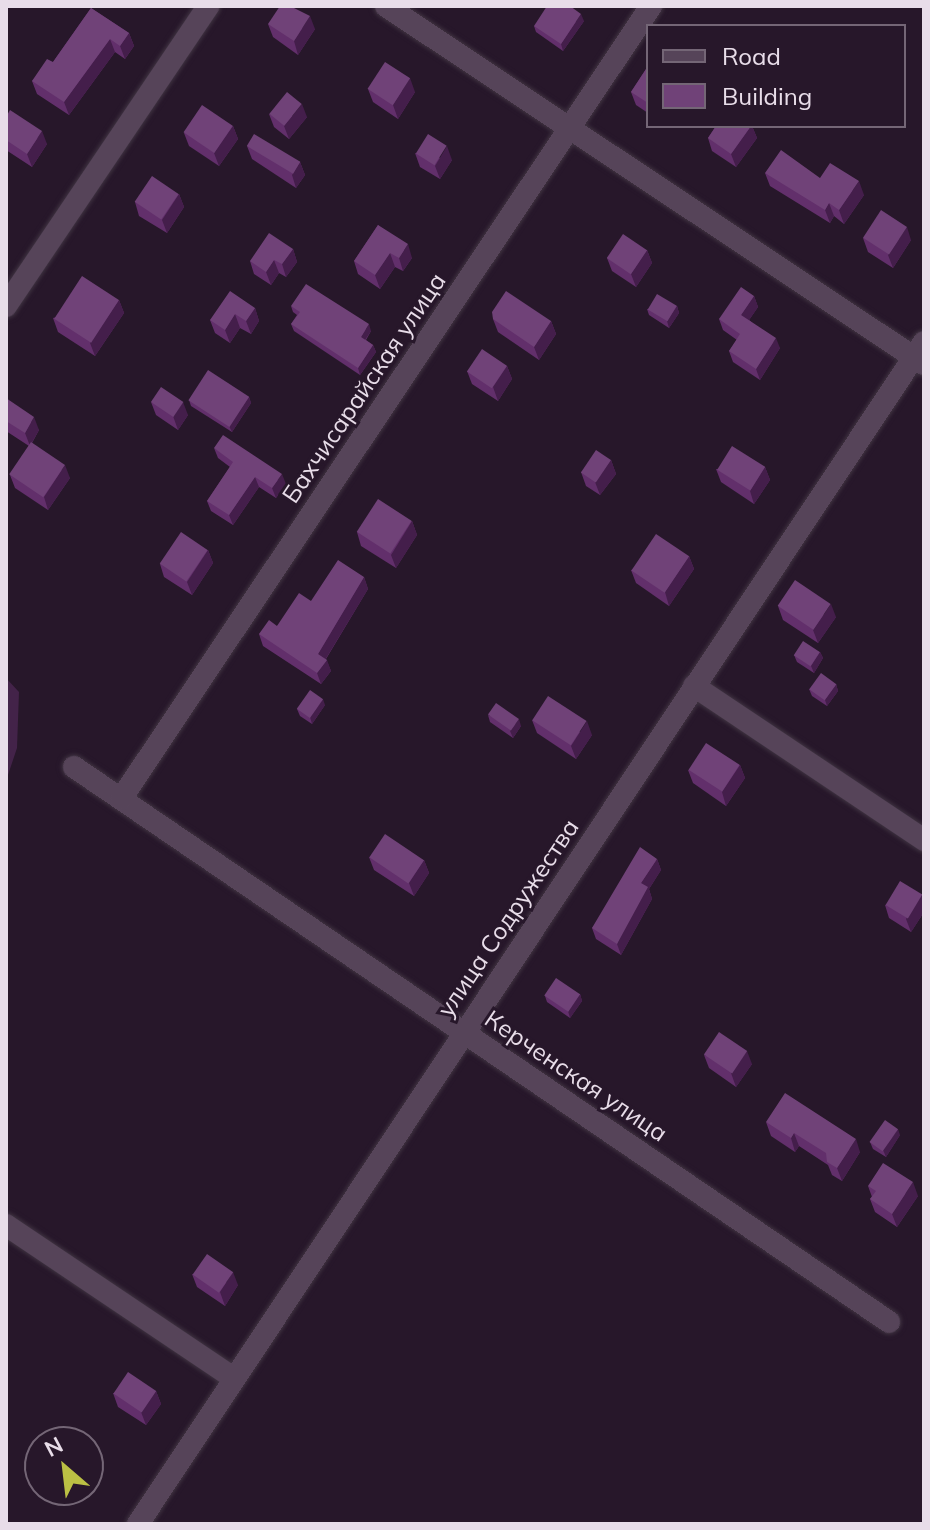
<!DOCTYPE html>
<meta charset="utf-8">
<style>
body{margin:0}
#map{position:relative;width:930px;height:1530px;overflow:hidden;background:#27172a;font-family:Mulish,sans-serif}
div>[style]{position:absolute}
.green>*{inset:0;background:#432349}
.roads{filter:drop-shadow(0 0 2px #3f3341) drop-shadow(0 0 2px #3f3341)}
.minor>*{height:22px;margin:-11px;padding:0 11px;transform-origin:11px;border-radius:11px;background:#564459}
.wall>*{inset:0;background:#622f6b}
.shaded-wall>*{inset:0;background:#441e4b}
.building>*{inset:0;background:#704278;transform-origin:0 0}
span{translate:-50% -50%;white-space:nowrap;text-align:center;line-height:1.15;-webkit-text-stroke:6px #27172a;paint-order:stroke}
.street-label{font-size:24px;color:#e8dde9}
.frame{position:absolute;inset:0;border:8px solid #e8dde9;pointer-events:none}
.legend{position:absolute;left:646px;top:24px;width:260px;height:104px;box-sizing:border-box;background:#27172a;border:2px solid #746676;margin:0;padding:10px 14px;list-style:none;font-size:24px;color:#e8dde9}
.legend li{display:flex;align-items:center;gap:16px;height:40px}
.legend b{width:40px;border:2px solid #746676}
.north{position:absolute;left:24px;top:1426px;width:80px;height:80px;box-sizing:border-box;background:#27172a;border:2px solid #746676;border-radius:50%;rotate:332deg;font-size:22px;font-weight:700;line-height:32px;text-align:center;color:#e8dde9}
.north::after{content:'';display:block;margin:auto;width:28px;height:36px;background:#bbc044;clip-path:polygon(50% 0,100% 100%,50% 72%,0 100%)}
</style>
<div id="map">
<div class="green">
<div style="clip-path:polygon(6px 678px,19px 692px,17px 748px,6px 781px)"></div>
</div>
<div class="roads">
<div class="minor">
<div style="left:386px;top:6px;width:646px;rotate:33.64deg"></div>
<div style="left:6px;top:306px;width:362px;rotate:-56deg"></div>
<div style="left:694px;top:686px;width:277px;rotate:33.8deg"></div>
<div style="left:74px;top:767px;width:986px;rotate:34.25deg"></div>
<div style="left:121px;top:799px;width:954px;rotate:-56.24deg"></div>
<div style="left:6px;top:1225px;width:275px;rotate:33.9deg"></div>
<div style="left:138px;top:1524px;width:1419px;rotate:-56.38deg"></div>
</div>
</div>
<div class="wall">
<div style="clip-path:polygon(91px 8px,129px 33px,134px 46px,125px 59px,115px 52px,69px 115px,37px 94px,32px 81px,53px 62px)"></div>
<div style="clip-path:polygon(584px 21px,563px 51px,536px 32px,534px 26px)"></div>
<div style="clip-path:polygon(268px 24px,315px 29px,298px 55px,273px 37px)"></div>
<div style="clip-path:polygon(648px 66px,648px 113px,636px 105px,631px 92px)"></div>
<div style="clip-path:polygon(368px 89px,415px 92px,398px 119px,373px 102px)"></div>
<div style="clip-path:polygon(269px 114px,307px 117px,289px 139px,274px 127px)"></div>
<div style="clip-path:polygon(6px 117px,47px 144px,32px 167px,6px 150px)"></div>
<div style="clip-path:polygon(233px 126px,238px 139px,219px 166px,189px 146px,184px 133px)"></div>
<div style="clip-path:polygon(716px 126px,752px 126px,757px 138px,736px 167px,712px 151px,708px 138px)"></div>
<div style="clip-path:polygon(247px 146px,300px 162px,305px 175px,296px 188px,252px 159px)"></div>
<div style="clip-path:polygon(415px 153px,452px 160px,440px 179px,420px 167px)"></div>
<div style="clip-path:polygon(765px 173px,820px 178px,864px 195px,844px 224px,834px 216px,830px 223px,770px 186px)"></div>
<div style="clip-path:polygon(179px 194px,184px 207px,167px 233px,139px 216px,135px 202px)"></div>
<div style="clip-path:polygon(378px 225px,412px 258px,403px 271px,395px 267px,380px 289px,358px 274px,354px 261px)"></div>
<div style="clip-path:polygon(863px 238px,911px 240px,893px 268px,868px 252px)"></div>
<div style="clip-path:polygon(293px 249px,297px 262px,286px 277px,279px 273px,271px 285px,254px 274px,250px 261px)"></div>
<div style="clip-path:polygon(647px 250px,652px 263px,636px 287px,612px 271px,607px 258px)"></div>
<div style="clip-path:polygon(754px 296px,758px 307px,749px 320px,780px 348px,760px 380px,733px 362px,729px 351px,737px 340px,723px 330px,719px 319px)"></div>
<div style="clip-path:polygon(119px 300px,124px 313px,95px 356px,58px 332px,53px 318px)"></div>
<div style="clip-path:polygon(291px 306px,371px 331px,366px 340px,373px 345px,376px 352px,360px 375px,294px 331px,291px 324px,297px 315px,293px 312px)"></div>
<div style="clip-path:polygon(677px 306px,679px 313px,669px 328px,649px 315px,647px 309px)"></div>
<div style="clip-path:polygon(255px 308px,259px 321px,251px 334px,240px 328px,230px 343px,215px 333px,210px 320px)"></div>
<div style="clip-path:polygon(493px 319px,551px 321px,556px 334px,539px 360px,498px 332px)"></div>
<div style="clip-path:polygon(507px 366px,512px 379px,498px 401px,472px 384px,467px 371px)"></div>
<div style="clip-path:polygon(249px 397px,251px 403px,232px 432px,191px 406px,189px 400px)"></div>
<div style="clip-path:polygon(6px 398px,39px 430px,32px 443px,70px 478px,48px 510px,15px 488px,10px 475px,29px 446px,6px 431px)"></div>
<div style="clip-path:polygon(151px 402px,188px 415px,178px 430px,156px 415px)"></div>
<div style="clip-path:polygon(214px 448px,286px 484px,276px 498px,259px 487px,233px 525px,211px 511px,207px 501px,230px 467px,218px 458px)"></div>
<div style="clip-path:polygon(611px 460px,616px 474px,600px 495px,586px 486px,581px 472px)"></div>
<div style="clip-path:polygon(765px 467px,770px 480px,754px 504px,721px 482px,716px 469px)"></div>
<div style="clip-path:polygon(412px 521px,417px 535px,396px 568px,361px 546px,357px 532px)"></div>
<div style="clip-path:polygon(208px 550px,213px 563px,192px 595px,164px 577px,160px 564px)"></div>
<div style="clip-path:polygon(689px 556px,694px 569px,669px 606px,636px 583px,631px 570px)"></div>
<div style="clip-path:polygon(364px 577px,368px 589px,326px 659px,331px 671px,321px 684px,263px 646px,259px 634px,277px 626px,311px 601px)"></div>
<div style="clip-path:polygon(778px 606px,836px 617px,818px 643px,783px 620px)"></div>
<div style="clip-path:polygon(820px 652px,823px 658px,814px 673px,797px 662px,794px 655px)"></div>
<div style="clip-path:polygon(836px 684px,838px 691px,827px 706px,812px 696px,809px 689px)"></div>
<div style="clip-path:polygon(325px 705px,312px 724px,300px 716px,297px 709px)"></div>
<div style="clip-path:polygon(488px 715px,521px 726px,513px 738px,490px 722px)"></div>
<div style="clip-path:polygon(532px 720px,592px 735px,576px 759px,537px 733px)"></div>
<div style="clip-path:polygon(740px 765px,745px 778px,726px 806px,693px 783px,688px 770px)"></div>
<div style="clip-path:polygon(369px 857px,424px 860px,429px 873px,414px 896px,374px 870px)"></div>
<div style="clip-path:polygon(657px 859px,661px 870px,649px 889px,652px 899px,621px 955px,596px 939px,592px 928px)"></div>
<div style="clip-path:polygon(924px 900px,924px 912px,911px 932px,889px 918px,885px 905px)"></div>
<div style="clip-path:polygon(580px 994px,582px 1001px,570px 1018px,547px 1002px,545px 996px)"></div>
<div style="clip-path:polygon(704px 1055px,752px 1064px,736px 1087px,709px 1068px)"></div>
<div style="clip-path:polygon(766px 1122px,860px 1152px,842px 1181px,832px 1175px,828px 1165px,799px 1146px,795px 1152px,771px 1136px)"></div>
<div style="clip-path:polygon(900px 1135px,886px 1157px,873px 1149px,870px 1142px)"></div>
<div style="clip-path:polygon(868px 1186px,918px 1196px,897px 1227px,875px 1212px,870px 1199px,872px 1197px)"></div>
<div style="clip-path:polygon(192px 1274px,238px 1285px,225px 1306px,197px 1287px)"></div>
<div style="clip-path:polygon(156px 1391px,161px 1404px,146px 1425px,118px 1407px,113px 1393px)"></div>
</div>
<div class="shaded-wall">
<div style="clip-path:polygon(581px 14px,584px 21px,563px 51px,561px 44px)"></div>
<div style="clip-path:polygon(310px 16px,315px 29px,298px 55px,294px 41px)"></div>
<div style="clip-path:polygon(129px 33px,134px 46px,125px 59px,120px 46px)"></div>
<div style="clip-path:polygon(110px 39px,115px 52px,69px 115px,64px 102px)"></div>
<div style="clip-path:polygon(410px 78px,415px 92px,398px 119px,393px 105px)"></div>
<div style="clip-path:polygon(302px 104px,307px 117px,289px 139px,284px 126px)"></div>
<div style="clip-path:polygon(233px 126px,238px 139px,219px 166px,214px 153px)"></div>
<div style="clip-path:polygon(751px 126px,752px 126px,757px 138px,736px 167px,731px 154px)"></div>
<div style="clip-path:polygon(42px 131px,47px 144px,32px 167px,27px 154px)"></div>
<div style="clip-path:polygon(447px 146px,452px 160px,440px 179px,435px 166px)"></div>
<div style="clip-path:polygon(300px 162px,305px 175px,296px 188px,292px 175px)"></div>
<div style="clip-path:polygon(859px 181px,864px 195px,844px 224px,839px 210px)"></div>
<div style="clip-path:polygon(179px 194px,184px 207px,167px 233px,162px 220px)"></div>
<div style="clip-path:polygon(829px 203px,834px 216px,830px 223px,825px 210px)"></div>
<div style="clip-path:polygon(907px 227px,911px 240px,893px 268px,888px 255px)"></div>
<div style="clip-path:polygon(408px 244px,412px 258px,403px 271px,399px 258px)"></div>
<div style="clip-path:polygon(293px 249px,297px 262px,286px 277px,282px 264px)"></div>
<div style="clip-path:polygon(647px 250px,652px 263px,636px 287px,631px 274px)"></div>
<div style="clip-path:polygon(390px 253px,395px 267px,380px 289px,375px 275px)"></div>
<div style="clip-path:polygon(274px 260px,279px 273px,271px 285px,266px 272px)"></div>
<div style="clip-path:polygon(754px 296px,758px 307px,745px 326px,741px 315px)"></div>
<div style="clip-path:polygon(119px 300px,124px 313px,95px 356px,90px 343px)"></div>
<div style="clip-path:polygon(677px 306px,679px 313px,669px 328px,667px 321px)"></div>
<div style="clip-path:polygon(255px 308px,259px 321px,251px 334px,246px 321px)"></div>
<div style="clip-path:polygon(235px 314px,240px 328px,230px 343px,225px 330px)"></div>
<div style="clip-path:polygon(551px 321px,556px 334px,539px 360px,534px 347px)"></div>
<div style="clip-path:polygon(369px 324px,371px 331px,363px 343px,361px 337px)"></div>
<div style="clip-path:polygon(776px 338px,780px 348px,760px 380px,756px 369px)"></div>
<div style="clip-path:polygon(373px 345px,376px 352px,360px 375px,358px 368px)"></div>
<div style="clip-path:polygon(507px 366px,512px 379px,498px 401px,493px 387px)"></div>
<div style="clip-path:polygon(249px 397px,251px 403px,232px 432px,229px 426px)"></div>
<div style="clip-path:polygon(183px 402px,188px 415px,178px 430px,173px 416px)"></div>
<div style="clip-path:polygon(34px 417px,39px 430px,30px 446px,25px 433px)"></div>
<div style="clip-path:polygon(611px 460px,616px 474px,600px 495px,595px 482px)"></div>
<div style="clip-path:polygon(65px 465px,70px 478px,48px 510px,44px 497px)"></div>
<div style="clip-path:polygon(765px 467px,770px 480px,754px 504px,750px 491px)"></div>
<div style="clip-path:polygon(282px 474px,286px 484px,276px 498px,272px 488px)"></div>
<div style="clip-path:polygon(255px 477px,259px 487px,233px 525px,229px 515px)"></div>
<div style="clip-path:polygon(412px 521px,417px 535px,396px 568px,391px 555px)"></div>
<div style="clip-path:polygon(208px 550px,213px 563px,192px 595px,187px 582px)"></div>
<div style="clip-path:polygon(689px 556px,694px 569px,669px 606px,665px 592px)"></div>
<div style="clip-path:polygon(364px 577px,368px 589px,322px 665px,318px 654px)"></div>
<div style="clip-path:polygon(831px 604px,836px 617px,818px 643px,813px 630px)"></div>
<div style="clip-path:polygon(820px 652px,823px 658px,814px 673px,811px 666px)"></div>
<div style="clip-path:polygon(327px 660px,331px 671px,321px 684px,317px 673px)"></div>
<div style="clip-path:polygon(836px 684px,838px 691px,827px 706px,825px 700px)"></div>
<div style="clip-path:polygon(323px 699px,325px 705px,312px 724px,310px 717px)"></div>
<div style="clip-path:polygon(519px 719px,521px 726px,513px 738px,510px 731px)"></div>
<div style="clip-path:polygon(587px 721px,592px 735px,576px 759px,571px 746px)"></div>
<div style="clip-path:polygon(740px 765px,745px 778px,726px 806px,722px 792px)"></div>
<div style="clip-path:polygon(657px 859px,661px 870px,649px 889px,652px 899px,621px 955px,617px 944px,641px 883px)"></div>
<div style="clip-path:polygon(424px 860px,429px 873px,414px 896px,409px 883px)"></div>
<div style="clip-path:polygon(922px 894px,924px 900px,924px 912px,911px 932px,906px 919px)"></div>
<div style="clip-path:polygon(580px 994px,582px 1001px,570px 1018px,568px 1011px)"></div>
<div style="clip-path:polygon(747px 1051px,752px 1064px,736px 1087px,731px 1073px)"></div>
<div style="clip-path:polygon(898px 1129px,900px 1135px,886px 1157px,883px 1150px)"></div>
<div style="clip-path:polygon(794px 1133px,799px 1146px,795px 1152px,791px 1138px)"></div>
<div style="clip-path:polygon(856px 1139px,860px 1152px,842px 1181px,837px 1168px)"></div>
<div style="clip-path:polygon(913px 1182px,918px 1196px,897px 1227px,892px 1214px)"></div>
<div style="clip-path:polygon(233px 1272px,238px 1285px,225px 1306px,220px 1292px)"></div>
<div style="clip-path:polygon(156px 1391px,161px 1404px,146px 1425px,141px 1412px)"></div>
</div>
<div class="building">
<div style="clip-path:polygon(280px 6px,290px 6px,310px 16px,294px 41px,268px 24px)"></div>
<div style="clip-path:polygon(547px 6px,570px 6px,581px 14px,561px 44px,534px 26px)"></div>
<div style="clip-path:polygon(91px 8px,129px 33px,120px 46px,110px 39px,64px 102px,32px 81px,47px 59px,53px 62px)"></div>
<div style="left:385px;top:62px;width:30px;height:32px;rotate:33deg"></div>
<div style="clip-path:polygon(648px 66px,648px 103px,631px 92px)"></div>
<div style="left:287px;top:92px;width:19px;height:28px;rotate:39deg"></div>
<div style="left:202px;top:105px;width:37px;height:33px;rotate:34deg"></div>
<div style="clip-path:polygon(10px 110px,42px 131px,27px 154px,6px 140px,6px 117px)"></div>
<div style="clip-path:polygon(716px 126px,751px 126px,731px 154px,708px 138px)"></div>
<div style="left:254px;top:134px;width:54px;height:14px;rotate:31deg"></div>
<div style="left:428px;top:134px;width:22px;height:23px;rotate:32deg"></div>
<div style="clip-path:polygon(781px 150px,820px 178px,830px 163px,859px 181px,839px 210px,829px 203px,825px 210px,765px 173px)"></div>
<div style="left:152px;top:176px;width:32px;height:31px;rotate:34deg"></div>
<div style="left:881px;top:210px;width:31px;height:33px;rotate:33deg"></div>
<div style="clip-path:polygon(378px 225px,408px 244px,399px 258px,390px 253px,375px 275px,354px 261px)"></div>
<div style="clip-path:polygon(269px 233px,293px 249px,282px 264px,274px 260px,266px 272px,250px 261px)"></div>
<div style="left:623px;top:234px;width:29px;height:29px;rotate:34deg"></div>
<div style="left:82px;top:276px;width:44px;height:51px;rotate:33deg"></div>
<div style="clip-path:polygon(306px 284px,369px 324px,361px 337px,373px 345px,358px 368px,291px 324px,300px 312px,291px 306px)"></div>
<div style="clip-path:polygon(741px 287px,754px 296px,741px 315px,776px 338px,756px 369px,729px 351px,740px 334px,719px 319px)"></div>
<div style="clip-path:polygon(230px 291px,255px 308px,246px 321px,235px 314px,225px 330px,210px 320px)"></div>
<div style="clip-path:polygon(506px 291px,551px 321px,534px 347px,493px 319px,492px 312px)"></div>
<div style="left:657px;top:294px;width:23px;height:18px;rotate:31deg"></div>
<div style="left:482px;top:349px;width:30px;height:27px;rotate:34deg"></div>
<div style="left:208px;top:370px;width:49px;height:36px;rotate:33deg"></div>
<div style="left:161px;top:387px;width:27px;height:18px;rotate:34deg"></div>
<div style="clip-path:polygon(6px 398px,34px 417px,25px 433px,6px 421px)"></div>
<div style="clip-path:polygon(223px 435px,282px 474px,272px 488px,255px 477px,229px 515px,207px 501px,233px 462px,214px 448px)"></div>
<div style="left:31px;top:442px;width:41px;height:39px;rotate:34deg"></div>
<div style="left:732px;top:446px;width:39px;height:28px;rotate:32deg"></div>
<div style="left:596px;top:450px;width:18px;height:27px;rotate:34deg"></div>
<div style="left:378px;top:499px;width:40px;height:39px;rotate:33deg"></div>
<div style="left:181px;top:532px;width:32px;height:38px;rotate:34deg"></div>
<div style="left:656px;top:534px;width:40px;height:44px;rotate:34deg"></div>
<div style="clip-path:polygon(338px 560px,364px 577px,318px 654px,327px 660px,317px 673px,259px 634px,269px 620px,277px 626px,299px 593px,311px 601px)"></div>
<div style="left:795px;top:580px;width:43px;height:31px;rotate:34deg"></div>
<div style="left:803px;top:641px;width:20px;height:17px;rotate:33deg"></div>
<div style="left:821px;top:673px;width:19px;height:20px;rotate:36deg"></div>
<div style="left:310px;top:690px;width:16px;height:23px;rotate:35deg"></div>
<div style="left:548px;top:696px;width:46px;height:29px;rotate:33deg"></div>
<div style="left:496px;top:703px;width:28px;height:14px;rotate:35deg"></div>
<div style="left:706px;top:743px;width:40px;height:32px;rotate:33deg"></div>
<div style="left:385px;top:834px;width:47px;height:28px;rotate:34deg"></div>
<div style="clip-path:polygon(640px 847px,657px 859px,641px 883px,648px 887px,617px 944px,592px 928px)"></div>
<div style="left:900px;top:881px;width:26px;height:28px;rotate:31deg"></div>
<div style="left:556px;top:978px;width:29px;height:21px;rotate:34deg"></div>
<div style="left:719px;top:1032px;width:34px;height:27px;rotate:34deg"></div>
<div style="clip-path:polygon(785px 1093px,856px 1139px,837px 1168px,827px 1162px,826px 1153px,794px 1133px,791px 1138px,766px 1122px)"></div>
<div style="left:885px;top:1120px;width:16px;height:27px;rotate:35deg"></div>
<div style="clip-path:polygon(883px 1163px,913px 1182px,892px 1214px,870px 1199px,876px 1191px,868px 1186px)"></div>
<div style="left:207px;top:1254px;width:32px;height:25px;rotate:35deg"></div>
<div style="left:128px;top:1372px;width:34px;height:26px;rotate:34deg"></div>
</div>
<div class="street-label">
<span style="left:364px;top:388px;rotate:-56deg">Бахчисарайская улица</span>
<span style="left:508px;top:918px;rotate:-56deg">улица Содружества</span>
<span style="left:576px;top:1076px;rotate:34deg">Керченская улица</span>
</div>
<div class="frame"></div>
<ul class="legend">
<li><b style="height:10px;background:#564459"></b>Road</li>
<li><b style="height:22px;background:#704278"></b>Building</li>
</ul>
<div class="north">N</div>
</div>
